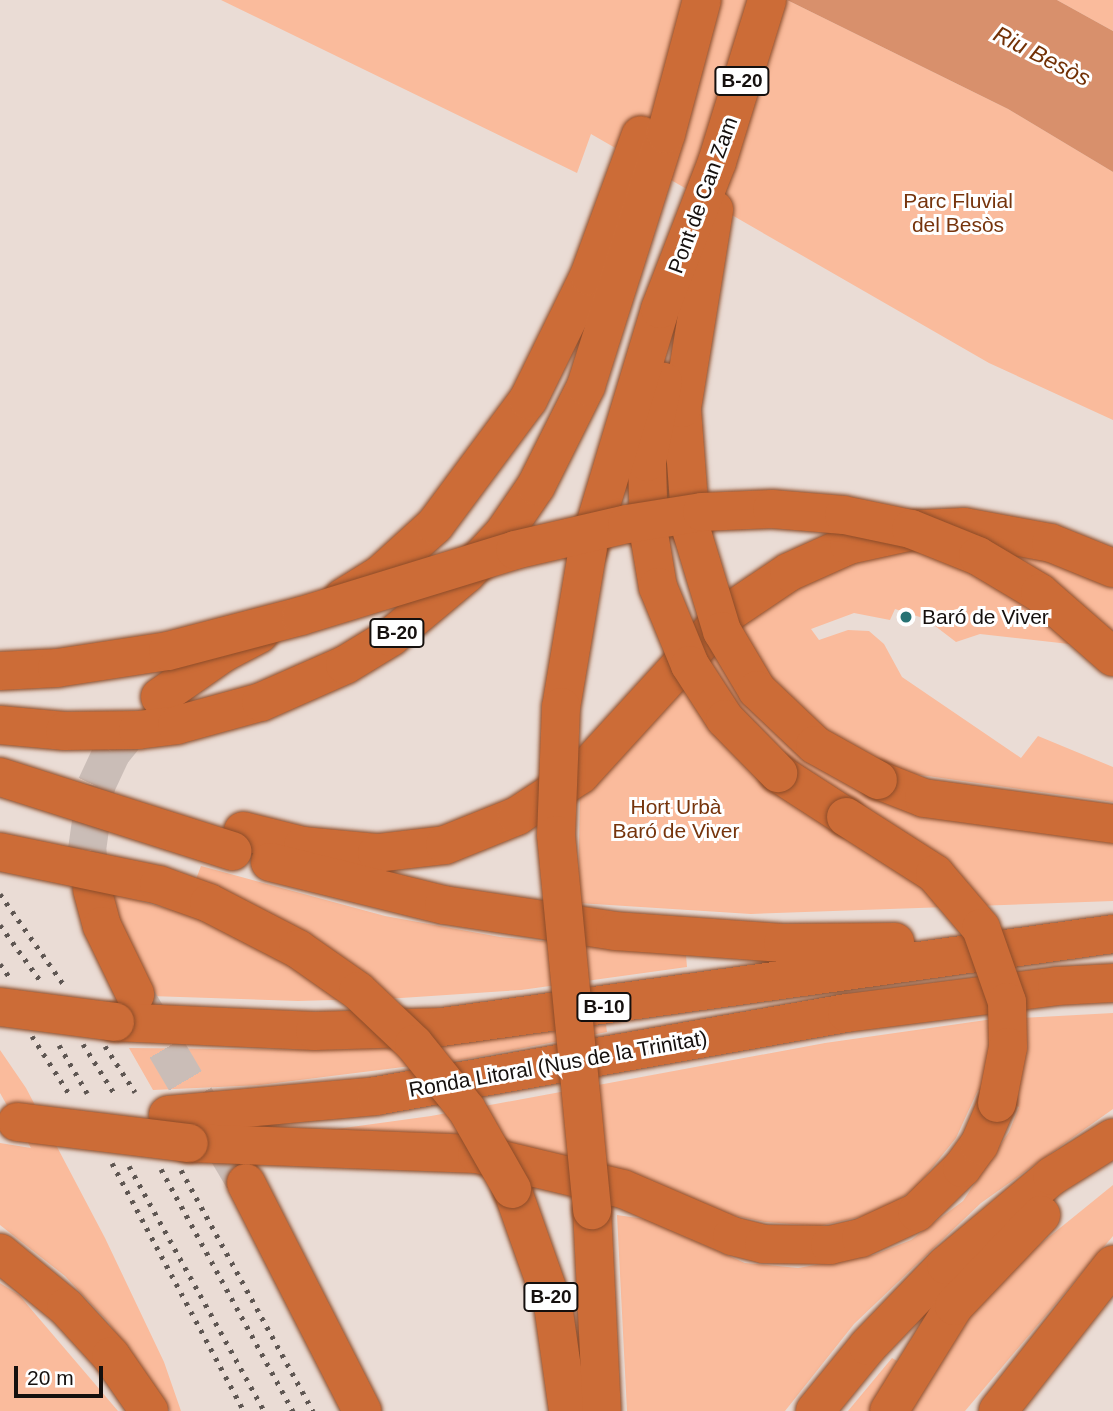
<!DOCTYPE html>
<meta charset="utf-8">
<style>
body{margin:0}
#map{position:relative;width:1113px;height:1411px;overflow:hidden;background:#eadcd5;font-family:Helvetica,sans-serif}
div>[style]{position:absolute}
.green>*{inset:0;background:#fabb9c}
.water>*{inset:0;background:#d8906c}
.highway-tunnel>*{height:38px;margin-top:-19px;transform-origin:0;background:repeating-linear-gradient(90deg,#cabdb7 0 38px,transparent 0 57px)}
.roads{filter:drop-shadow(0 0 2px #8c4c29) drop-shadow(0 0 2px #8c4c29)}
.highway>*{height:38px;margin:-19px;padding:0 19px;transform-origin:19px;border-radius:19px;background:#cc6c37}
.rail>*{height:5px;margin-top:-2.5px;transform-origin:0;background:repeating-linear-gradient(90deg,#5e5652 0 3.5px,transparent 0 10.5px)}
.bridges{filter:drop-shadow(0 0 2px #8c4c29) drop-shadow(0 0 2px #8c4c29)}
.highway-bridge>*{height:38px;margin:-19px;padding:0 19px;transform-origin:19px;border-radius:19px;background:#cc6c37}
.dots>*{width:19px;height:19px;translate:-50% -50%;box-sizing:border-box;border:4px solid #fff;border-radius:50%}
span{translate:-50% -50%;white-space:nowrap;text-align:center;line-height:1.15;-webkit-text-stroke:6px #fff;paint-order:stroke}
.shield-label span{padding:2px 5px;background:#fff;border:2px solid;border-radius:5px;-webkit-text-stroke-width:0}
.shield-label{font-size:19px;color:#15100e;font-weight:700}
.street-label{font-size:21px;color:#15100e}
.park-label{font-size:21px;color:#76340c}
.poi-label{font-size:21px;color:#15100e}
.left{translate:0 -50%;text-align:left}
.water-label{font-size:23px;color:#723106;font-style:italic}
.scale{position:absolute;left:14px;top:1366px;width:89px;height:32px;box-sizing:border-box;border:4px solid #15100e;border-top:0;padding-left:9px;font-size:21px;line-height:24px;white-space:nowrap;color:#15100e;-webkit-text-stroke:5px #fff;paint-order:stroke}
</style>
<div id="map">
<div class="green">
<div style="clip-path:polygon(221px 0,787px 0,1008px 109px,1113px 172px,1113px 420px,989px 363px,591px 134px,577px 173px)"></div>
<div style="clip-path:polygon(1057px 0,1113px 0,1113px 31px)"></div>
<div style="clip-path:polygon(1000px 544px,1113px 582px,1113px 638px,1078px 645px,980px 634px,956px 642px,926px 619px,895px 609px,890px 620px,854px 613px,811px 629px,819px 640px,848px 630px,869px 631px,884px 644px,902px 677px,1021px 758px,1038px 736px,1113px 767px,1113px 802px,906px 773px,858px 786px,1113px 833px,1113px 901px,751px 914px,578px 903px,580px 790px,751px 612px,787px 588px,872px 553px)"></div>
<div style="clip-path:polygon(201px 866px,385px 916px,500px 937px,686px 955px,687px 967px,521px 990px,401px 998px,298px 1001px,150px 996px,104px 891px,183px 913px)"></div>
<div style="clip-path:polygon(1113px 1013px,1113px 1109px,981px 1203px,854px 1324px,785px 1411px,627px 1411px,617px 1215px,645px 1219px,745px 1263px,798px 1268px,873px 1255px,911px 1240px,963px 1201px,1009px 1132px,1019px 1107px,978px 1090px,956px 1138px,915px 1189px,877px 1213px,820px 1226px,765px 1222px,322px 1131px,431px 1116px,825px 1043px,986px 1020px)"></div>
<div style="clip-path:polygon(606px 1025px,607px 1032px,467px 1059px,260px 1085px,153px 1090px,129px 1048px,332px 1050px,455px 1043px)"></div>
<div style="clip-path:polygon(0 1050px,26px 1088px,105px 1238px,164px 1362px,181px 1411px,170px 1411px,108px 1322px,65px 1276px,0 1225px,0 1143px,31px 1148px,0 1093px)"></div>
<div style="clip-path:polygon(1113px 1185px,1113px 1236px,965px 1411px,910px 1411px,961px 1320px,1028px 1254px)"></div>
<div style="clip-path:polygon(0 1283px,19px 1295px,118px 1411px,0 1411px)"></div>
<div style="clip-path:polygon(892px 1358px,897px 1361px,870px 1411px,848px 1411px)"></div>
</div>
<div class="water">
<div style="clip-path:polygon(787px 0,1057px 0,1113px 31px,1113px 172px,1008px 109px)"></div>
</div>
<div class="highway-tunnel">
<div style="left:92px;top:889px;width:39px;rotate:-97deg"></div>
<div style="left:87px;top:850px;width:65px;rotate:-82deg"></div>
<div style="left:96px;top:786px;width:38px;rotate:-65deg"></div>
<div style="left:112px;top:752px;width:54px;rotate:-51deg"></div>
<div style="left:137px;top:999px;width:214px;rotate:59.4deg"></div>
</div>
<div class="roads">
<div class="highway">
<div style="left:691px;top:529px;width:121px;rotate:-94.3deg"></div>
<div style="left:682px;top:408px;width:201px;rotate:-80.8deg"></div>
<div style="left:649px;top:534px;width:72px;rotate:-91.6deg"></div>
<div style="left:647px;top:462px;width:82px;rotate:-78.7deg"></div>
<div style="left:588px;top:548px;width:250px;rotate:-73.2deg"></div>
<div style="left:660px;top:309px;width:158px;rotate:-68.8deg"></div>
<div style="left:717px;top:162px;width:170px;rotate:-72.8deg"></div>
<div style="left:343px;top:598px;width:44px;rotate:-31.9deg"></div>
<div style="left:380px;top:575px;width:74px;rotate:-42.3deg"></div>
<div style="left:435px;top:525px;width:156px;rotate:-53.4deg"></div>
<div style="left:528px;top:400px;width:138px;rotate:-63.8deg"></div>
<div style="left:589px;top:276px;width:150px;rotate:-69.8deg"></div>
<div style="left:160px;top:697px;width:77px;rotate:-34.9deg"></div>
<div style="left:223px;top:653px;width:41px;rotate:-27.8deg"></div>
<div style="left:0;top:725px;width:65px;rotate:5.3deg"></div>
<div style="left:65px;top:731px;width:73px;rotate:-0.8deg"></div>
<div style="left:138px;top:730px;width:39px;rotate:-7deg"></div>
<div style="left:177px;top:725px;width:87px;rotate:-15.3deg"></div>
<div style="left:261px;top:702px;width:92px;rotate:-23.8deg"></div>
<div style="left:345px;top:665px;width:54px;rotate:-31.3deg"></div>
<div style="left:391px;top:637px;width:98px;rotate:-40deg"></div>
<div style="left:466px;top:574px;width:56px;rotate:-47.2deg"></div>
<div style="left:504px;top:533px;width:57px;rotate:-55.8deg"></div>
<div style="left:536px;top:486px;width:112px;rotate:-63.4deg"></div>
<div style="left:586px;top:386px;width:264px;rotate:-72.4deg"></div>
<div style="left:666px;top:134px;width:139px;rotate:-75deg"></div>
<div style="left:778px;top:773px;width:81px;rotate:32.9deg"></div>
<div style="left:878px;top:780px;width:49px;rotate:21.4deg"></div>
<div style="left:924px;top:798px;width:191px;rotate:7.8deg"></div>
<div style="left:243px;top:831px;width:62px;rotate:14deg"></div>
<div style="left:303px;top:846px;width:74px;rotate:5.4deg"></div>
<div style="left:377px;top:853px;width:68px;rotate:-6.7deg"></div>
<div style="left:445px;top:845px;width:78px;rotate:-21.9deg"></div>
<div style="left:517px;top:816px;width:75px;rotate:-33.1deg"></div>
<div style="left:580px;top:775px;width:219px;rotate:-47.6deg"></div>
<div style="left:728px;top:613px;width:73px;rotate:-33.9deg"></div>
<div style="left:789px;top:572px;width:66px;rotate:-24.2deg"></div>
<div style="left:849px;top:545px;width:75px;rotate:-12.4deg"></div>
<div style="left:922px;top:529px;width:42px;rotate:-2.7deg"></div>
<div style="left:964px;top:527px;width:88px;rotate:10.4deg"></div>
<div style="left:1051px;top:543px;width:67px;rotate:22deg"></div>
<div style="left:270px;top:862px;width:179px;rotate:13.9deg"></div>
<div style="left:444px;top:905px;width:173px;rotate:8.6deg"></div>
<div style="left:615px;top:931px;width:168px;rotate:4.1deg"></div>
<div style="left:783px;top:943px;width:112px;rotate:-0.5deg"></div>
<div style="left:92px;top:889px;width:38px;rotate:75deg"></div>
<div style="left:102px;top:926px;width:76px;rotate:64.1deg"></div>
<div style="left:115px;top:1022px;width:200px;rotate:2.6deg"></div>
<div style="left:315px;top:1031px;width:127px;rotate:-1.8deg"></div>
<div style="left:442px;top:1027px;width:677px;rotate:-7.89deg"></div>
<div style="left:168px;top:1115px;width:209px;rotate:-5.2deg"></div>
<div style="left:376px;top:1096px;width:478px;rotate:-10deg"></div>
<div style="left:847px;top:1013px;width:212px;rotate:-7.3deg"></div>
<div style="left:1057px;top:986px;width:56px;rotate:-3.1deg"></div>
<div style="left:189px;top:1143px;width:288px;rotate:2.2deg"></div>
<div style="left:477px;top:1154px;width:150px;rotate:13.5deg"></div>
<div style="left:623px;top:1189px;width:119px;rotate:23.3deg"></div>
<div style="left:732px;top:1236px;width:33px;rotate:14deg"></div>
<div style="left:764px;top:1244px;width:66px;rotate:0.9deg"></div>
<div style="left:830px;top:1245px;width:32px;rotate:-13deg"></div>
<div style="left:861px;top:1238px;width:62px;rotate:-24.9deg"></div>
<div style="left:917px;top:1212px;width:63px;rotate:-44.4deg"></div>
<div style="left:962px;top:1168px;width:29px;rotate:-54deg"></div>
<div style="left:979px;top:1145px;width:46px;rotate:-66.8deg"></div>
<div style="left:246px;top:1183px;width:256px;rotate:63deg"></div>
<div style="left:512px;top:1189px;width:123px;rotate:70.5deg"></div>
<div style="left:553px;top:1305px;width:107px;rotate:81.9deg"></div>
<div style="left:592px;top:1210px;width:201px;rotate:87.2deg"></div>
<div style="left:0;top:1253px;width:85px;rotate:39.3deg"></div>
<div style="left:66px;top:1307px;width:67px;rotate:47.4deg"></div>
<div style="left:111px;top:1356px;width:67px;rotate:55.4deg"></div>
<div style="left:815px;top:1411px;width:84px;rotate:-50.8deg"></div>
<div style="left:868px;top:1346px;width:112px;rotate:-46.1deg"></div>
<div style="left:946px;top:1265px;width:138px;rotate:-40deg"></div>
<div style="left:1052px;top:1176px;width:72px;rotate:-31.9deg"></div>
<div style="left:889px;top:1411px;width:123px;rotate:-58.2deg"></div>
<div style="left:954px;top:1306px;width:126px;rotate:-46.3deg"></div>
<div style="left:998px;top:1411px;width:186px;rotate:-51.8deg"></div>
</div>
</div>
<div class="rail">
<div style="left:0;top:894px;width:115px;rotate:54.9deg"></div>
<div style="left:0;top:925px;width:72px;rotate:54.1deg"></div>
<div style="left:0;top:964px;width:17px;rotate:54deg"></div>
<div style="left:32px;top:1036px;width:67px;rotate:57.3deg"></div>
<div style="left:83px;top:1044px;width:58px;rotate:57.7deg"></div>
<div style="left:59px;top:1045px;width:56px;rotate:59.7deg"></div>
<div style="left:105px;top:1046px;width:55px;rotate:56.9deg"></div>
<div style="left:112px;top:1163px;width:281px;rotate:62deg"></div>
<div style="left:129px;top:1166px;width:280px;rotate:61.1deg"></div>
<div style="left:161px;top:1169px;width:276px;rotate:61.4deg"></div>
<div style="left:181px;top:1170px;width:275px;rotate:61.3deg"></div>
</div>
<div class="bridges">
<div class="highway-bridge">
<div style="left:691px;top:529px;width:107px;rotate:73.1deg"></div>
<div style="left:722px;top:631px;width:69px;rotate:59.3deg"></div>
<div style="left:757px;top:690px;width:80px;rotate:43.5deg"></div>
<div style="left:815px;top:745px;width:72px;rotate:29.1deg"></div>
<div style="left:649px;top:534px;width:54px;rotate:80.4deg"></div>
<div style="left:658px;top:587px;width:84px;rotate:67.7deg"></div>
<div style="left:690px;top:665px;width:64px;rotate:57.1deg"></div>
<div style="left:725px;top:719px;width:76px;rotate:45.5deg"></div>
<div style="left:588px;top:548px;width:161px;rotate:99.6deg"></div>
<div style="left:561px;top:707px;width:128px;rotate:92.2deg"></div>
<div style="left:556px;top:835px;width:377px;rotate:84.5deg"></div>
<div style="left:0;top:671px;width:57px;rotate:-3deg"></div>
<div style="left:57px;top:668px;width:112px;rotate:-8.7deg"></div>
<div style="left:168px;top:651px;width:138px;rotate:-14.7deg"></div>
<div style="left:301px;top:616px;width:224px;rotate:-17.1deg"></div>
<div style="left:515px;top:550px;width:115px;rotate:-13.1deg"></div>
<div style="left:627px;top:524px;width:76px;rotate:-9.1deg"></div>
<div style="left:702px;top:512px;width:70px;rotate:-2.5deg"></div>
<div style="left:772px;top:509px;width:72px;rotate:4.8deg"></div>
<div style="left:844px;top:515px;width:68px;rotate:11.8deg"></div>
<div style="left:911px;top:529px;width:72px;rotate:21.9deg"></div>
<div style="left:978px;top:556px;width:72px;rotate:30.8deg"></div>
<div style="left:1040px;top:593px;width:97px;rotate:41.2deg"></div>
<div style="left:0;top:777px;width:244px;rotate:17.7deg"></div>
<div style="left:846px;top:817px;width:106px;rotate:32.6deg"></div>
<div style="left:935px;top:874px;width:71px;rotate:49.6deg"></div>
<div style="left:981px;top:928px;width:78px;rotate:70.6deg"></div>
<div style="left:1007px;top:1002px;width:45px;rotate:88.7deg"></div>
<div style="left:1008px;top:1047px;width:57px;rotate:101.1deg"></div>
<div style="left:0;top:852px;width:162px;rotate:11.7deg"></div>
<div style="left:159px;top:885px;width:53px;rotate:19.8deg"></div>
<div style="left:209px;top:903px;width:100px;rotate:27.3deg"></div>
<div style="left:298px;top:949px;width:73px;rotate:35deg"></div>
<div style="left:358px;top:991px;width:77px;rotate:43.4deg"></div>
<div style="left:414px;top:1044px;width:85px;rotate:51.2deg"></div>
<div style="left:467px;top:1110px;width:91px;rotate:60.3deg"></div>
<div style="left:0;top:1007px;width:116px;rotate:7.4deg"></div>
<div style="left:17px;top:1122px;width:173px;rotate:7deg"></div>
</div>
</div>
<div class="dots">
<div style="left:906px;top:617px;background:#277273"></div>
</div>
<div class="shield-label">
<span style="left:742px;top:81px">B-20</span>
<span style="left:397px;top:633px">B-20</span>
<span style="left:604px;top:1007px">B-10</span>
<span style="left:551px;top:1297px">B-20</span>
</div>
<div class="street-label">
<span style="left:703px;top:195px;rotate:-70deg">Pont de Can Zam</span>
<span style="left:558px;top:1064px;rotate:-10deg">Ronda Litoral (Nus de la Trinitat)</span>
</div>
<div class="park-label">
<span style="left:958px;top:213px">Parc Fluvial<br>del Besòs</span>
<span style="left:676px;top:819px">Hort Urbà<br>Baró de Viver</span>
</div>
<div class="poi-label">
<span class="left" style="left:922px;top:617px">Baró de Viver</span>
</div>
<div class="water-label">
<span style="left:1042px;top:56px;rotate:27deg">Riu Besòs</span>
</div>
<div class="scale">20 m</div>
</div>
